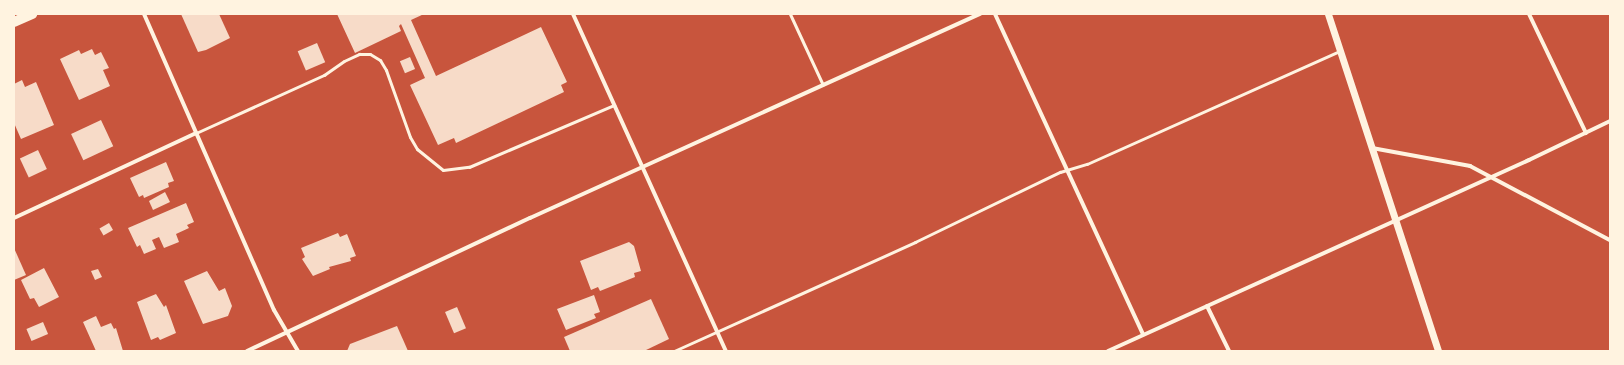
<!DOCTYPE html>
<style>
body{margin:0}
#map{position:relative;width:1624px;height:365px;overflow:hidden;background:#c8553d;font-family:"Work Sans",sans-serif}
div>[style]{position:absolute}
.building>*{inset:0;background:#f7dbc8;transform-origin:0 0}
.service>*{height:3px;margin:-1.5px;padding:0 1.5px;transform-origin:1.5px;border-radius:1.5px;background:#fff3e0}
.minor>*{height:4px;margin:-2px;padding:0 2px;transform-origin:2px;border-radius:2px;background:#fff3e0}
.tertiary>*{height:7px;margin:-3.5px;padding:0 3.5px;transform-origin:3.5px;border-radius:3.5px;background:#fff3e0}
.primary>*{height:10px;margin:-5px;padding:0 5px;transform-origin:5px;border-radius:5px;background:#fff3e0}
span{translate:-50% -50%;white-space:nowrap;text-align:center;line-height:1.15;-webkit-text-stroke:3px #fff3e0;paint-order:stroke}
.frame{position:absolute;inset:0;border:15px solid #fff3e0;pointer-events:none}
</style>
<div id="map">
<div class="building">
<div style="clip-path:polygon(181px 14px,219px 14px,230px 38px,206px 50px,198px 52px)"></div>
<div style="clip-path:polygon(337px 14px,424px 14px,411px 20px,436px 76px,541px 27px,567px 82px,561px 85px,564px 92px,456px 143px,454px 138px,438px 145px,410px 85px,425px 78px,401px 24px,399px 26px,401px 31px,355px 53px)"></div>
<div style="left:317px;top:43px;width:21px;height:21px;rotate:67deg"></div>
<div style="clip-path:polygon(92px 49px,95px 55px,101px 52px,109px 68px,103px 70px,110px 86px,79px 100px,60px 59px,79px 50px,81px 54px)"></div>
<div style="left:410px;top:57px;width:13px;height:11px;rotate:67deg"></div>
<div style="clip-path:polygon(22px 80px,25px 87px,36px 82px,54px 125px,21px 139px,14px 123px,14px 84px)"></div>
<div style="left:101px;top:120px;width:29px;height:33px;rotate:65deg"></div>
<div style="left:38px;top:150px;width:21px;height:20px;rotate:65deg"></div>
<div style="clip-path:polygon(166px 162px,174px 181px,168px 183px,169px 187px,144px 198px,143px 195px,139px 197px,130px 178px)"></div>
<div style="clip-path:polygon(165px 192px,170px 202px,153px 210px,149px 201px)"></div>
<div style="clip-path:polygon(186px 203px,194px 222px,187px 225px,189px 228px,176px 234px,179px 242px,164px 248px,159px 237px,152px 240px,156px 249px,144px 254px,140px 245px,137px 247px,128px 228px)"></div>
<div style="left:109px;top:223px;width:8px;height:11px;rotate:60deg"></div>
<div style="clip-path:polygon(338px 233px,340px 237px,347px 234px,356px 256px,350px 258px,351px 261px,329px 267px,330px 269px,313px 276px,302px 259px,305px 257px,301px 248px)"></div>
<div style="clip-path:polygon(629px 242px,634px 246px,641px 271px,634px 273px,635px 277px,600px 291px,598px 287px,591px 290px,580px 261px)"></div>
<div style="clip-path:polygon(14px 248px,26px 275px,14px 280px)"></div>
<div style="clip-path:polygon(44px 268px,59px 297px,39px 307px,34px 298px,30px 299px,21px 280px)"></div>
<div style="clip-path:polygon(98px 269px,102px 277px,95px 280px,91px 271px)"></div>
<div style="clip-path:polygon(207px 271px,219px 291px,225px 288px,232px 306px,228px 316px,203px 324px,184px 281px)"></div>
<div style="clip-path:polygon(156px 294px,164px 307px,166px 305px,176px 333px,160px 340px,158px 337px,151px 340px,137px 302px)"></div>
<div style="clip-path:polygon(594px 295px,600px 312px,594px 314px,596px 318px,566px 330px,557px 309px)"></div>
<div style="clip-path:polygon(651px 299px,669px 339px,644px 351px,570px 351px,564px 337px)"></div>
<div style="left:457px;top:307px;width:23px;height:13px;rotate:67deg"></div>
<div style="clip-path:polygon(96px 316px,101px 327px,111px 323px,114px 329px,116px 328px,123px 351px,96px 351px,83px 322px)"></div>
<div style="left:43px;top:322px;width:13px;height:18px;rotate:67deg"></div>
<div style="clip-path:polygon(397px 326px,408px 351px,347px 351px,350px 344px)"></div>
</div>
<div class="service">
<div style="left:790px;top:14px;width:78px;rotate:65.1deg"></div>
<div style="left:196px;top:133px;width:141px;rotate:-24.4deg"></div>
<div style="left:324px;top:75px;width:24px;rotate:-35deg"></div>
<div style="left:344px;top:61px;width:17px;rotate:-25deg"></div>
<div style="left:359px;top:54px;width:11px"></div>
<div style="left:370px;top:54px;width:12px;rotate:31deg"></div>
<div style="left:380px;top:60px;width:12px;rotate:59deg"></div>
<div style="left:386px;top:70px;width:71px;rotate:70.3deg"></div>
<div style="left:410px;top:137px;width:14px;rotate:60deg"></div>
<div style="left:417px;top:149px;width:33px;rotate:39deg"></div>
<div style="left:443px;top:170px;width:26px;rotate:-7deg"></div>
<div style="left:469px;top:167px;width:158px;rotate:-23.2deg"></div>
<div style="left:674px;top:351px;width:265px;rotate:-24.3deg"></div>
<div style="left:915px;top:242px;width:161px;rotate:-25.8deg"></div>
<div style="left:1060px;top:172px;width:28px;rotate:-17deg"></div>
<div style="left:1087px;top:164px;width:277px;rotate:-24.1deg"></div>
</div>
<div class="minor">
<div style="left:144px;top:14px;width:323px;rotate:66.3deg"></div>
<div style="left:274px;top:310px;width:48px;rotate:59.7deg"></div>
<div style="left:573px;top:14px;width:370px;rotate:65.6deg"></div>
<div style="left:995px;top:14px;width:353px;rotate:65.2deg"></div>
<div style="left:1529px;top:14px;width:132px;rotate:64.4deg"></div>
<div style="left:1372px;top:148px;width:100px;rotate:10.4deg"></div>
<div style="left:1470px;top:166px;width:158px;rotate:27.9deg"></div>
<div style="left:14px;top:218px;width:201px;rotate:-25deg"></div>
<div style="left:1207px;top:306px;width:50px;rotate:63.9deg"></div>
<div style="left:247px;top:351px;width:313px;rotate:-25.2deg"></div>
<div style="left:530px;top:218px;width:494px;rotate:-24.4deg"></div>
<div style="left:1108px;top:351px;width:462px;rotate:-24.4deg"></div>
<div style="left:1529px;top:160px;width:90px;rotate:-25.7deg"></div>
</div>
<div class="tertiary">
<div style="left:1328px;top:14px;width:354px;rotate:71.9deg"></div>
</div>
<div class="primary">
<div style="left:14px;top:22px;width:20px;rotate:-24deg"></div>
</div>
<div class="frame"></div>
</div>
